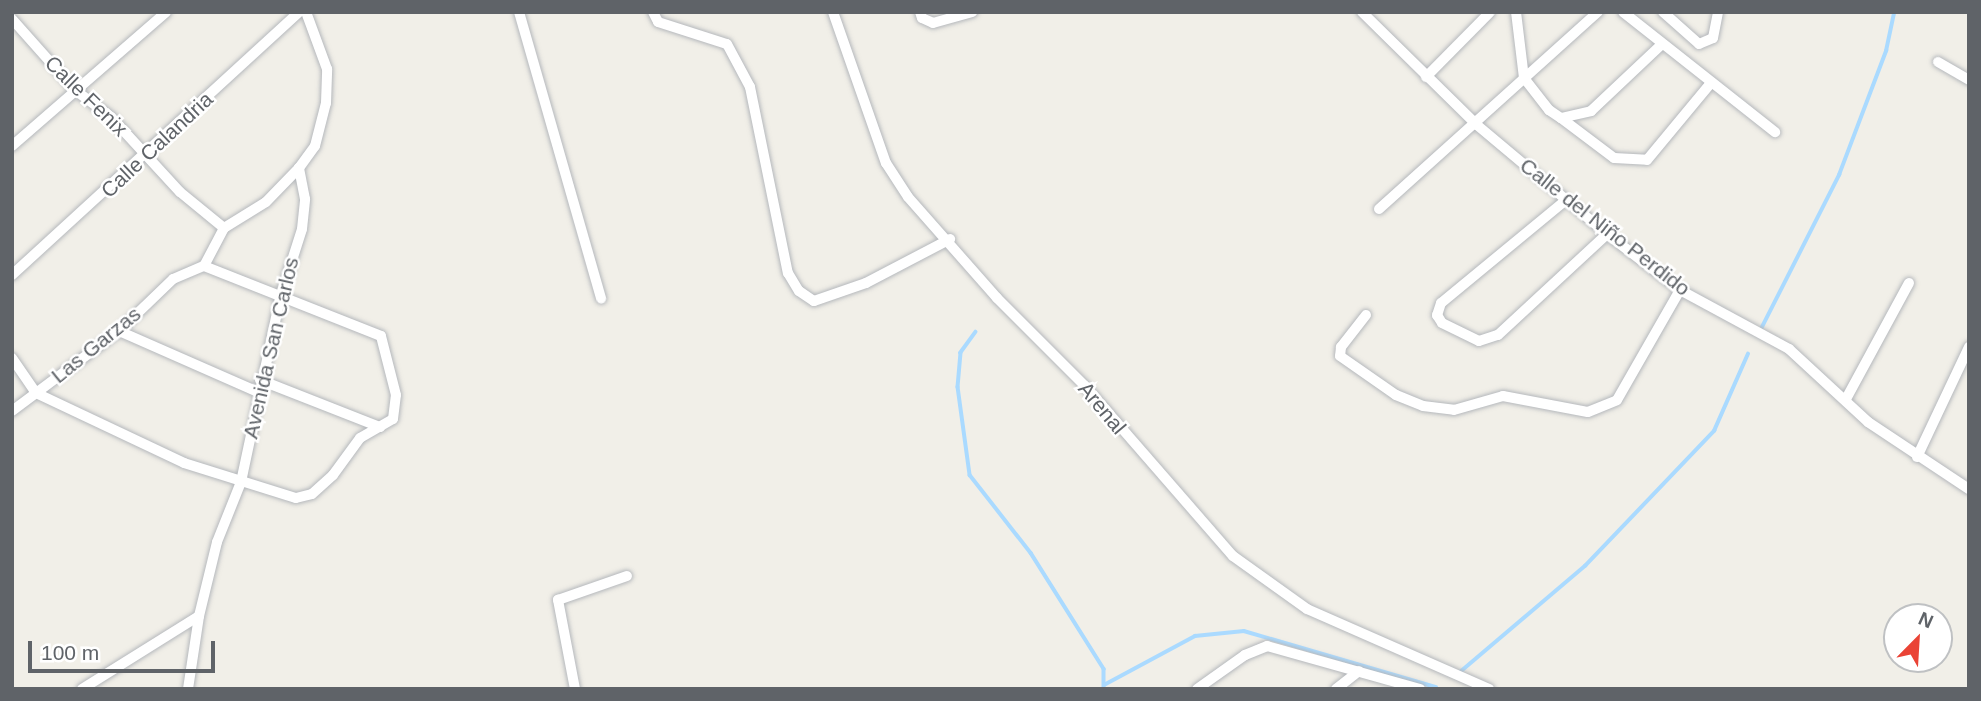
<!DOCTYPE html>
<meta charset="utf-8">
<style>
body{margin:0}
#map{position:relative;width:1981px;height:701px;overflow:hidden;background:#f1efe8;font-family:Helvetica,sans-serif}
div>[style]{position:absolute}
.stream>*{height:3.5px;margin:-1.75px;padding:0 1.75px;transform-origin:1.75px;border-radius:1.75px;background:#aadaff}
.roads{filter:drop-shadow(0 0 2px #b5b8bc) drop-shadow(0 0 2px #b5b8bc)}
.minor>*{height:10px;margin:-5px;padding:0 5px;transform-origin:5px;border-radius:5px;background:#fff}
span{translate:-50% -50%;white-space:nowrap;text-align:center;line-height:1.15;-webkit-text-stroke:5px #fff;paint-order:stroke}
.street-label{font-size:21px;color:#5f6368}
.frame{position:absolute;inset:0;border:14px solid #5f6368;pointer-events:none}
.north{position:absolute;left:1883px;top:603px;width:70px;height:70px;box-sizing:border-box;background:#fff;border:2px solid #bfc1c3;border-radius:50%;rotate:24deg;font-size:19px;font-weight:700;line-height:28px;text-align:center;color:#5f6368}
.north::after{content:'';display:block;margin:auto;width:24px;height:32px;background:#ea4335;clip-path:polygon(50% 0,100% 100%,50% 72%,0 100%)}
.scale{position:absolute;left:28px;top:641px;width:187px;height:32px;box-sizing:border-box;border:4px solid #5f6368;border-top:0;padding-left:9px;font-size:21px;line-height:24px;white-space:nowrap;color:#5f6368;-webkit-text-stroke:5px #fff;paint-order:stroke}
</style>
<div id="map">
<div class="stream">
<div style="left:1761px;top:329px;width:173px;rotate:-63.1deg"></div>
<div style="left:1839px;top:175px;width:133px;rotate:-69.2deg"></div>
<div style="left:1886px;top:51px;width:40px;rotate:-78deg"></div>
<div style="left:976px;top:332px;width:26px;rotate:126deg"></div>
<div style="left:961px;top:353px;width:34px;rotate:95deg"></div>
<div style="left:958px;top:387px;width:89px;rotate:82.2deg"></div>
<div style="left:970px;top:475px;width:99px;rotate:52deg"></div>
<div style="left:1031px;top:553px;width:137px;rotate:57.8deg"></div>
<div style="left:1104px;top:669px;width:20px;rotate:90deg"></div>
<div style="left:1460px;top:672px;width:164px;rotate:-40.3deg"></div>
<div style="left:1585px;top:566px;width:187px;rotate:-46.3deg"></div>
<div style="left:1714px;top:431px;width:84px;rotate:-66.2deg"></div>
<div style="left:1104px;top:685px;width:103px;rotate:-28.3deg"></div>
<div style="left:1195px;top:636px;width:49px;rotate:-5.8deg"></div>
<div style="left:1244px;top:631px;width:200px;rotate:16.3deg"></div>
</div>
<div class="roads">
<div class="minor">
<div style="left:519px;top:12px;width:298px;rotate:74deg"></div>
<div style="left:653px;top:12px;width:11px;rotate:63deg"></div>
<div style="left:658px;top:22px;width:72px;rotate:17.7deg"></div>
<div style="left:727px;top:44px;width:49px;rotate:61.9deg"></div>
<div style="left:750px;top:87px;width:190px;rotate:78.5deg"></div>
<div style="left:788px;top:273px;width:21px;rotate:59deg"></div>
<div style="left:799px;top:291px;width:18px;rotate:34deg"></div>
<div style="left:814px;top:301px;width:55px;rotate:-19.1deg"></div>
<div style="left:866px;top:283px;width:95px;rotate:-27.6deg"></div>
<div style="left:833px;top:12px;width:160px;rotate:70.7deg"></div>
<div style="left:886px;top:163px;width:40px;rotate:57.1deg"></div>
<div style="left:908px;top:197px;width:135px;rotate:48.6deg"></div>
<div style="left:997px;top:298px;width:124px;rotate:45deg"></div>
<div style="left:1085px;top:386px;width:225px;rotate:49deg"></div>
<div style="left:1233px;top:556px;width:91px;rotate:35.6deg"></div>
<div style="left:1307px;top:609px;width:199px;rotate:23.7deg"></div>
<div style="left:920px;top:12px;width:6px;rotate:72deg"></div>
<div style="left:922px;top:18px;width:12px;rotate:24deg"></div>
<div style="left:933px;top:23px;width:41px;rotate:-15.8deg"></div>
<div style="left:1362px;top:12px;width:161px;rotate:44.5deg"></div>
<div style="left:1477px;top:125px;width:170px;rotate:40deg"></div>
<div style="left:1607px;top:234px;width:92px;rotate:37.5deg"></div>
<div style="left:1680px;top:290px;width:124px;rotate:28.4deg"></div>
<div style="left:1789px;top:349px;width:108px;rotate:42.7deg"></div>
<div style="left:1868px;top:422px;width:121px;rotate:33.6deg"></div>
<div style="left:1516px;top:12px;width:66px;rotate:83.1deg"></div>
<div style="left:1524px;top:78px;width:41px;rotate:52deg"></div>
<div style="left:1549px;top:110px;width:14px;rotate:34deg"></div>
<div style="left:1561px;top:118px;width:31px;rotate:-13deg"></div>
<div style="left:1591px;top:111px;width:96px;rotate:-43.3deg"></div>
<div style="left:1623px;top:12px;width:194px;rotate:38.3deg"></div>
<div style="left:1663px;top:12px;width:48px;rotate:41.6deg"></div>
<div style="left:1699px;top:44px;width:15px;rotate:-23deg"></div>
<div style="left:1713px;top:38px;width:26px;rotate:-79deg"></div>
<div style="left:12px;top:19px;width:95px;rotate:48.4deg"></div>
<div style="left:75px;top:90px;width:45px;rotate:36.9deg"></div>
<div style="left:111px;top:117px;width:102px;rotate:47.4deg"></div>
<div style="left:180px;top:192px;width:57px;rotate:39.3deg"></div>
<div style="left:1938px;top:62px;width:36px;rotate:30deg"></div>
<div style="left:1426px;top:77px;width:91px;rotate:-45.4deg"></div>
<div style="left:1561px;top:118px;width:66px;rotate:37deg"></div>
<div style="left:1614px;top:158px;width:33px;rotate:3deg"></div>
<div style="left:1647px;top:160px;width:100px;rotate:-50.3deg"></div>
<div style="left:12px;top:146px;width:204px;rotate:-41deg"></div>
<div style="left:1566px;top:200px;width:162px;rotate:140.5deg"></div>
<div style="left:1441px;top:303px;width:13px;rotate:108deg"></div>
<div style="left:1437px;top:315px;width:9px;rotate:58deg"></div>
<div style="left:1442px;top:323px;width:41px;rotate:25.9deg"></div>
<div style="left:1479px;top:341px;width:20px;rotate:-18deg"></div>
<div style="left:1498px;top:335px;width:149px;rotate:-42.8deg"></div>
<div style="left:1379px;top:209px;width:295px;rotate:-42deg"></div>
<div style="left:12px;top:275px;width:389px;rotate:-42.5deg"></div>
<div style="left:1366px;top:315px;width:41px;rotate:128deg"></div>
<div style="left:1341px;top:347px;width:9px;rotate:96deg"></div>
<div style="left:1340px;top:356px;width:68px;rotate:34.9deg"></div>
<div style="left:1396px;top:395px;width:29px;rotate:22deg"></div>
<div style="left:1423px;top:406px;width:31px;rotate:7deg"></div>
<div style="left:1454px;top:410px;width:51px;rotate:-15.9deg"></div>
<div style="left:1503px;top:396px;width:86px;rotate:10.7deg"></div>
<div style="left:1588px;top:412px;width:31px;rotate:-22deg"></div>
<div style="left:1617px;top:400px;width:127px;rotate:-60.2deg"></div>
<div style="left:119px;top:331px;width:152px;rotate:23.7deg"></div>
<div style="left:12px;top:358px;width:42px;rotate:55.6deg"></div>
<div style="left:36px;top:393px;width:164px;rotate:25.3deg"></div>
<div style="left:184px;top:463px;width:117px;rotate:17.4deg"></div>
<div style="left:296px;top:498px;width:16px;rotate:-14deg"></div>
<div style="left:312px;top:494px;width:28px;rotate:-42deg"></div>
<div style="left:333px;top:475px;width:46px;rotate:-53.9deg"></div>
<div style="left:360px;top:438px;width:38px;rotate:-30deg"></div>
<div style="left:393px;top:419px;width:24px;rotate:-83deg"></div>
<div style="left:396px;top:395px;width:61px;rotate:-104.3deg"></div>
<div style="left:381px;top:336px;width:190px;rotate:-158.4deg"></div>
<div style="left:260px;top:380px;width:129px;rotate:21.4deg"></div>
<div style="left:1846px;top:399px;width:132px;rotate:-61.5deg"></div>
<div style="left:12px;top:411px;width:134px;rotate:-36.8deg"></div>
<div style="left:119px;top:331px;width:75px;rotate:-43.9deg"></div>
<div style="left:173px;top:279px;width:34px;rotate:-23deg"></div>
<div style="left:204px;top:266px;width:43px;rotate:-62.2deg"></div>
<div style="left:224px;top:228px;width:49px;rotate:-31.8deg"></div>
<div style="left:266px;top:202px;width:47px;rotate:-45.9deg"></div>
<div style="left:1917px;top:457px;width:122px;rotate:-64.7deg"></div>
<div style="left:82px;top:689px;width:138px;rotate:-32deg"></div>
<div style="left:188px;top:689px;width:74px;rotate:-81.4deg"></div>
<div style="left:199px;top:616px;width:76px;rotate:-76.3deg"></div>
<div style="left:217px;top:542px;width:65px;rotate:-68.2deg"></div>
<div style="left:241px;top:482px;width:188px;rotate:-78deg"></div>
<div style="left:280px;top:298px;width:72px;rotate:-72.3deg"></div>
<div style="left:302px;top:229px;width:30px;rotate:-84deg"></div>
<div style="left:305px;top:199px;width:32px;rotate:-101deg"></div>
<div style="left:299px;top:168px;width:27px;rotate:-54deg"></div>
<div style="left:315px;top:146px;width:44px;rotate:-75.7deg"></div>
<div style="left:326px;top:103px;width:34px;rotate:-88deg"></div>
<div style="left:327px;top:69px;width:61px;rotate:-110.2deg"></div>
<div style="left:575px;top:689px;width:91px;rotate:-100.8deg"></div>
<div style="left:558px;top:600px;width:73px;rotate:-19.2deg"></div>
<div style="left:1197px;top:689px;width:59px;rotate:-35.3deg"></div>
<div style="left:1245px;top:655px;width:24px;rotate:-22deg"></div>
<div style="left:1267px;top:646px;width:159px;rotate:15.7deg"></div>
<div style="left:1336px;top:689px;width:29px;rotate:-38deg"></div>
</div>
</div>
<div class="street-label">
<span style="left:86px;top:96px;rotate:44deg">Calle Fenix</span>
<span style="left:157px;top:145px;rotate:-43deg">Calle Calandria</span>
<span style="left:1605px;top:227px;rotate:38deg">Calle del Niño Perdido</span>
<span style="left:96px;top:345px;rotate:-39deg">Las Garzas</span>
<span style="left:271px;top:348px;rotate:-77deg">Avenida San Carlos</span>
<span style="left:1102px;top:408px;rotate:50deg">Arenal</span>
</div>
<div class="frame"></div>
<div class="north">N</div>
<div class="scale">100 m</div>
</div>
